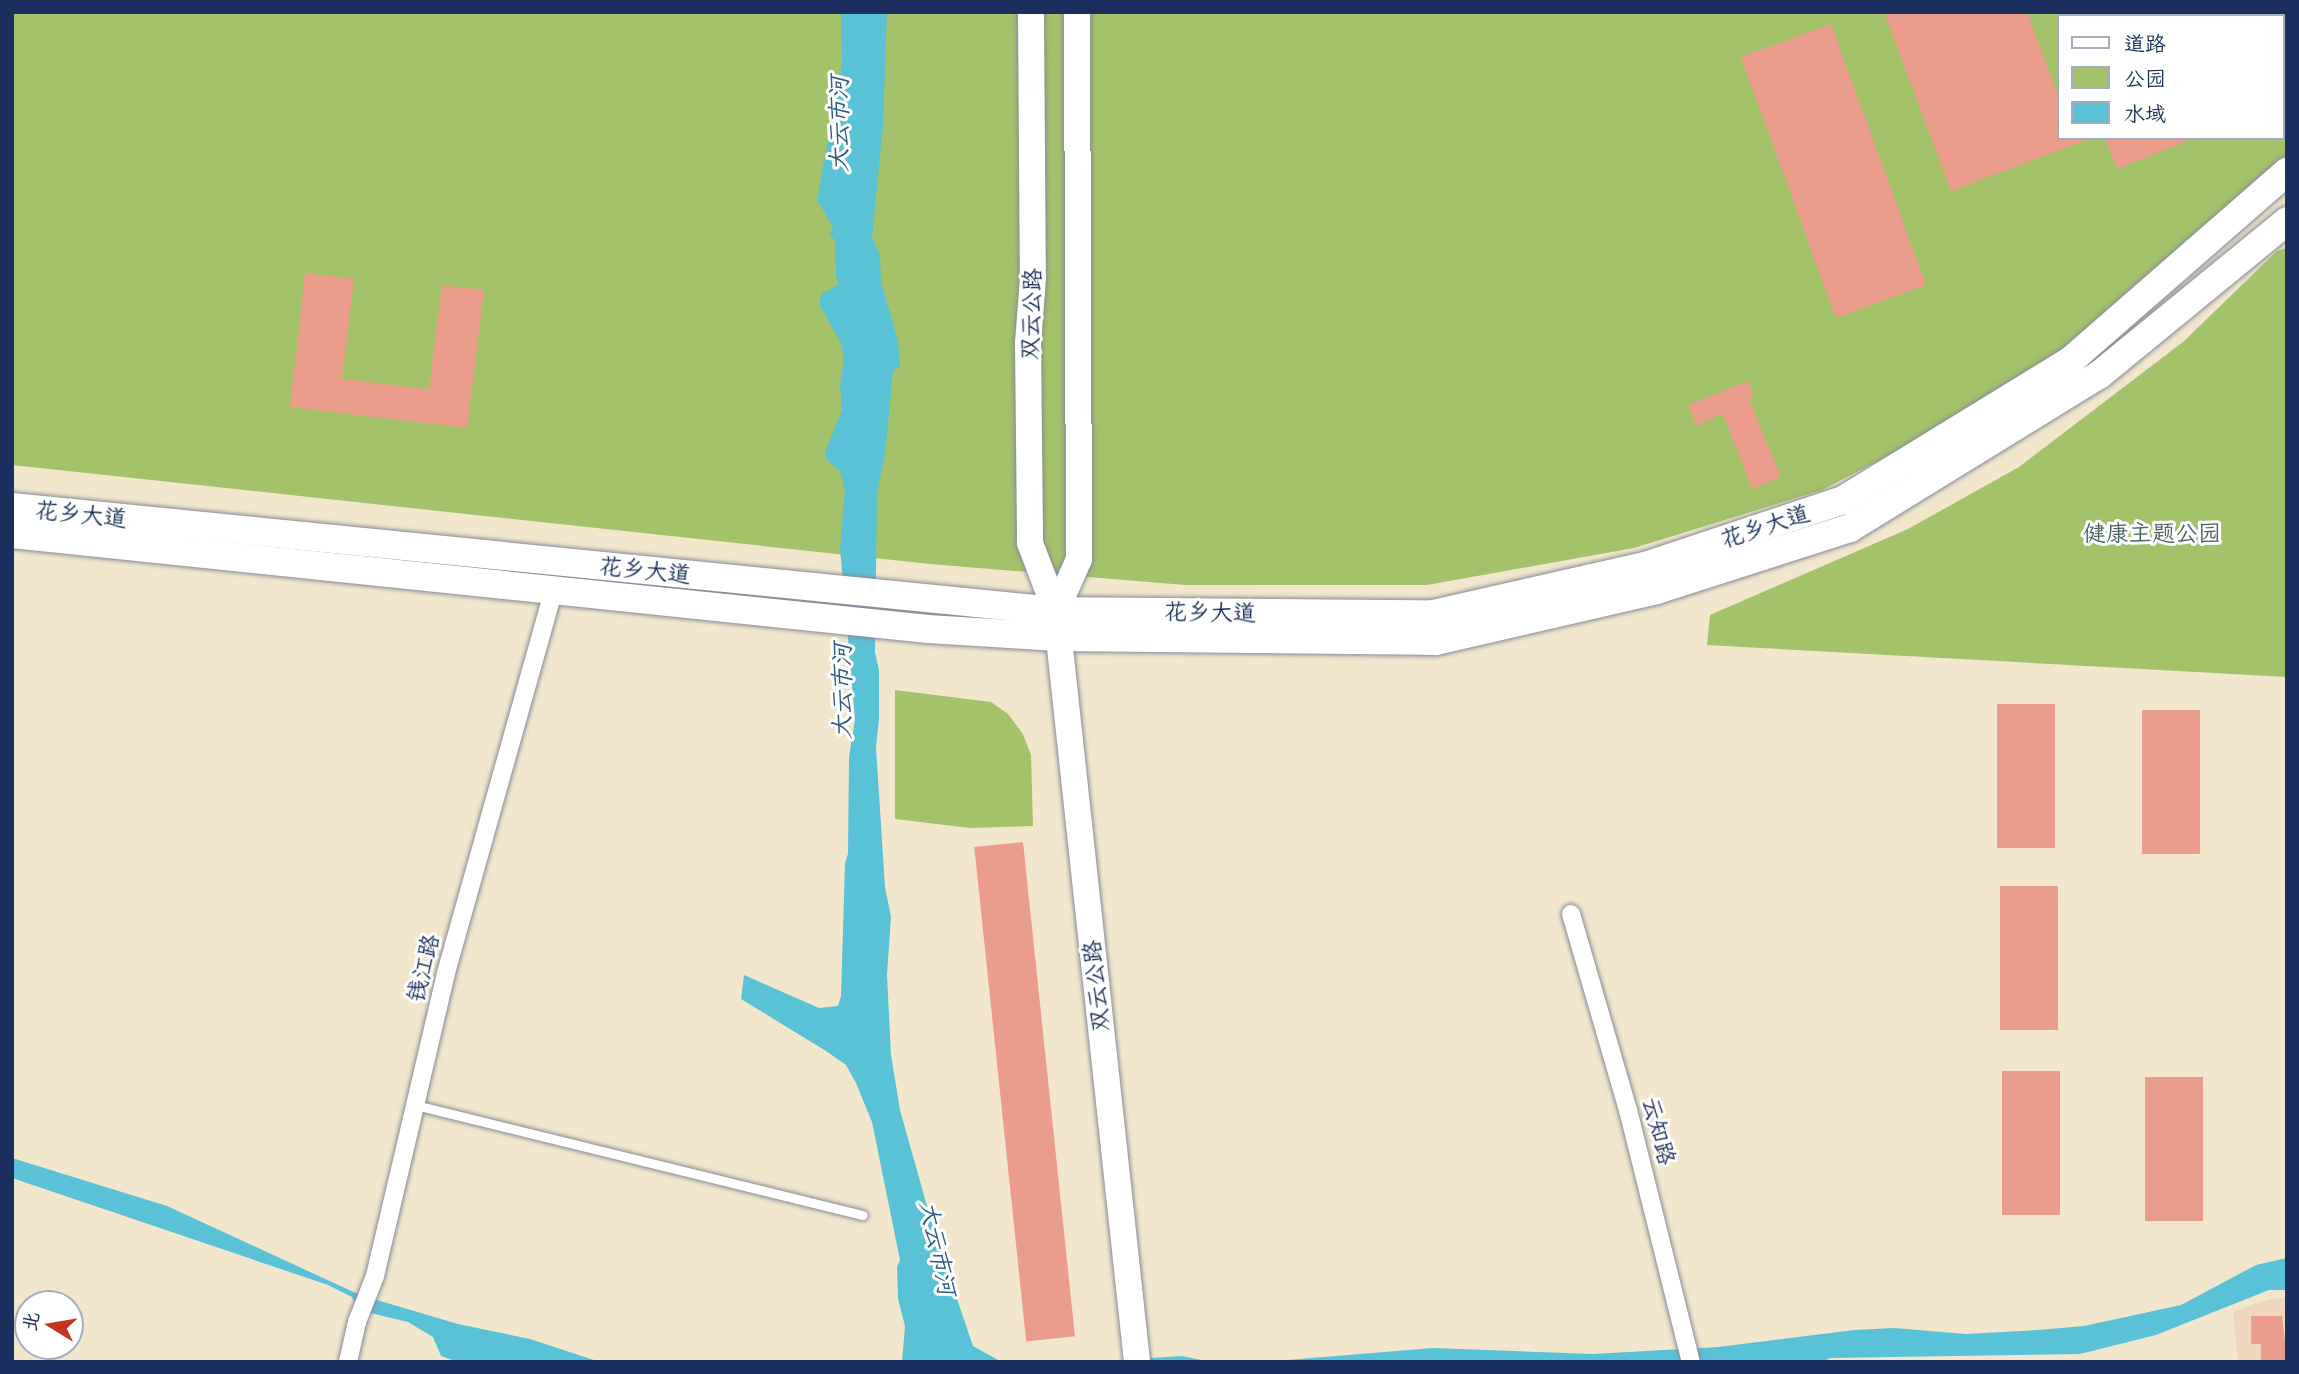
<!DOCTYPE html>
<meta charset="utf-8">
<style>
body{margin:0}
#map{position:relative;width:2299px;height:1374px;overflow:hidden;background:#f2e7cd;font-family:Delius,"LXGW WenKai TC",sans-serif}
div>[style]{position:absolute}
.built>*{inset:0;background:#efd6bc}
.green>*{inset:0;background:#a3c26a}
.water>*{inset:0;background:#5ac2d6}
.building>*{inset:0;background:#ea9d8b;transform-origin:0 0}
.roads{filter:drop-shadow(0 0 2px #868b96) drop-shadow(0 0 2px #868b96)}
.lane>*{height:9px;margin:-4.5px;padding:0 4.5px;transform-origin:4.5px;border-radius:4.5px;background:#fff}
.street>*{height:18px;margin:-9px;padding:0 9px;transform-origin:9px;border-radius:9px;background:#fff}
.secondary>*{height:26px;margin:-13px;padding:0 13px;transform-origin:13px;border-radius:13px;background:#fff}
.primary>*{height:28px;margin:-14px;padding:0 14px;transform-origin:14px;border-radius:14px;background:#fff}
span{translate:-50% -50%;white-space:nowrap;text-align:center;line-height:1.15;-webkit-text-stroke:6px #fff;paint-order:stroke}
.street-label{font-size:23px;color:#1b2f5e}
.park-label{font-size:23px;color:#4b6262}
.water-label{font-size:24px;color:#2e5b82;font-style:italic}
.frame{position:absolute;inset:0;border:14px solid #1b2f5e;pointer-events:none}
.legend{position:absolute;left:2057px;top:14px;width:228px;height:126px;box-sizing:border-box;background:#fff;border:2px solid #a4acbf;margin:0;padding:9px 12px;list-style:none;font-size:21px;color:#1b2f5e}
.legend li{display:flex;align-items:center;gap:14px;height:35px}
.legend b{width:35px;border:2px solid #a4acbf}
.north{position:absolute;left:14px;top:1290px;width:70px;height:70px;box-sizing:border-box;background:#fff;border:2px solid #a4acbf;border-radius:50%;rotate:281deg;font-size:19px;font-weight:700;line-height:28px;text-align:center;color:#1b2f5e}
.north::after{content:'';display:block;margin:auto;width:24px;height:32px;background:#c8321e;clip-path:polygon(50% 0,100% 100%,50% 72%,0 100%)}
</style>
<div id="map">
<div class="built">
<div style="clip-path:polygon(2287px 1298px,2287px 1362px,2238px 1362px,2233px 1312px,2269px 1299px)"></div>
</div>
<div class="green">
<div style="clip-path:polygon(evenodd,12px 12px,2287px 12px,2287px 160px,2066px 352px,1905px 447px,1822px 490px,1634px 548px,1427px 585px,1185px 585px,930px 564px,12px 465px,12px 12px,2059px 16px,2283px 16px,2283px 138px,2059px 138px,2059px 16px)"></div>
<div style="clip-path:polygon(2287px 248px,2287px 677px,1707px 645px,1710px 615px,1908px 529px,2019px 467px,2183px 342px,2277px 251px)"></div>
<div style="clip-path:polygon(895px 690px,991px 702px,1008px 714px,1023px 734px,1031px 755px,1033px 826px,970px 828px,895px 819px)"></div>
</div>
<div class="water">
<div style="clip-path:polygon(841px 12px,887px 12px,883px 126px,872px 238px,880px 255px,881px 282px,898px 341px,900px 367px,893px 370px,885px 455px,877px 492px,875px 652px,879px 670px,879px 719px,876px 747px,885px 887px,891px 917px,887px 975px,891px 1055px,900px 1110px,934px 1231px,973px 1346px,998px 1360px,1019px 1362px,902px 1362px,905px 1326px,898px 1299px,897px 1267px,900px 1260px,872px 1122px,856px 1083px,846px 1065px,826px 1051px,741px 999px,744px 975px,819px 1008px,838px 1006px,841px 996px,845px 863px,848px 854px,849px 757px,855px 719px,840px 548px,845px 490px,840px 471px,827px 460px,825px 452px,842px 410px,840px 385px,844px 359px,841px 343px,820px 306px,820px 299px,823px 293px,839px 284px,836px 277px,835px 240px,829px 235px,833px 227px,817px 200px,842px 63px)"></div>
<div style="clip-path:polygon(12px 1158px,167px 1206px,360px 1295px,458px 1324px,530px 1339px,600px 1362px,458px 1362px,441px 1356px,433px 1337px,408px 1322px,358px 1310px,352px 1297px,328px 1285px,12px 1178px)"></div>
<div style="clip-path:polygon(2287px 1258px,2287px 1290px,2269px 1290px,2156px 1335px,2080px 1354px,1830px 1358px,1823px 1362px,1090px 1362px,1182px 1356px,1212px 1362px,1287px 1360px,1433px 1348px,1593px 1354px,1718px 1347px,1854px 1330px,1894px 1328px,1966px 1334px,2038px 1330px,2084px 1326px,2181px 1305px,2256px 1265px)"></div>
</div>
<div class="building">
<div style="clip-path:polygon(1884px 12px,2027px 12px,2059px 99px,2059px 138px,2086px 140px,1951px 191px)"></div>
<div style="left:1831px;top:24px;width:278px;height:96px;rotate:70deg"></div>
<div style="clip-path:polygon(2105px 138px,2192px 138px,2192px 139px,2117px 169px)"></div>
<div style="clip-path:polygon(305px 273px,354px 279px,342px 379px,429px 389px,442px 285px,484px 290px,467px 428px,290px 407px)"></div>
<div style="clip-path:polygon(1748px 381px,1754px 397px,1749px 399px,1781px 477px,1752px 489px,1723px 414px,1696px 425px,1688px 405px)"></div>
<div style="left:1997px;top:704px;width:58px;height:144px"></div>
<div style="left:2142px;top:710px;width:58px;height:144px"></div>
<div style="left:1023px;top:842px;width:497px;height:49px;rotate:84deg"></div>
<div style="left:2058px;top:886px;width:144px;height:58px;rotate:90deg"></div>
<div style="left:2002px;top:1071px;width:58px;height:144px"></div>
<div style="left:2203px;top:1077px;width:144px;height:58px;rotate:90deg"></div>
<div style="clip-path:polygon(2251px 1316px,2282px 1316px,2287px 1362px,2261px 1362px,2261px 1344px,2251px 1344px)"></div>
</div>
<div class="roads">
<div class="lane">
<div style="left:415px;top:1105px;width:461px;rotate:13.8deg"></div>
</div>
<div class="street">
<div style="left:1571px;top:914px;width:204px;rotate:73.8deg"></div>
<div style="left:1628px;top:1110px;width:260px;rotate:76deg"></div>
<div style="left:348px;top:1362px;width:41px;rotate:-77.3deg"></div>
<div style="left:357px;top:1322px;width:49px;rotate:-68.6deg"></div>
<div style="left:375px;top:1276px;width:311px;rotate:-76.8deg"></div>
<div style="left:446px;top:973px;width:400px;rotate:-74.3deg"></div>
</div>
<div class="secondary">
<div style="left:1031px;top:12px;width:266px;rotate:89.6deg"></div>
<div style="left:1033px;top:278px;width:65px;rotate:94.4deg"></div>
<div style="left:1028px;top:343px;width:200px;rotate:89.4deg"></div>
<div style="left:1030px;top:543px;width:73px;rotate:69.1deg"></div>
<div style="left:1056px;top:611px;width:755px;rotate:83.84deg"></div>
<div style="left:1056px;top:611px;width:57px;rotate:-66.1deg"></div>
<div style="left:1079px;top:559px;width:547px;rotate:-90.21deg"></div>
</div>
<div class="primary">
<div style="left:12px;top:507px;width:1049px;rotate:5.69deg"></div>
<div style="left:1056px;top:611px;width:377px;rotate:0.5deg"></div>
<div style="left:1433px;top:614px;width:217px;rotate:-12.8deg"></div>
<div style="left:1645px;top:566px;width:209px;rotate:-18.4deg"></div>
<div style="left:1843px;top:500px;width:266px;rotate:-31.5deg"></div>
<div style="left:2070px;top:361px;width:288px;rotate:-41.1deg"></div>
<div style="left:12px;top:534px;width:921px;rotate:5.92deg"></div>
<div style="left:928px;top:629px;width:130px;rotate:3.5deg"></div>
<div style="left:1058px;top:637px;width:378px;rotate:0.6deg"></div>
<div style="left:1436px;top:641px;width:227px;rotate:-13deg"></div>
<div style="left:1657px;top:590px;width:203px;rotate:-17.8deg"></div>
<div style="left:1850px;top:528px;width:292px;rotate:-31.6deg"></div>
<div style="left:2099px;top:375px;width:243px;rotate:-39.3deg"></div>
</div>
</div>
<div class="street-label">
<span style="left:1031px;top:314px;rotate:-88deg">双云公路</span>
<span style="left:81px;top:514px;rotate:6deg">花乡大道</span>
<span style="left:1765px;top:526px;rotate:-18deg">花乡大道</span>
<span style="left:645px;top:570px;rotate:6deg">花乡大道</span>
<span style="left:1210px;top:612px;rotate:1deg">花乡大道</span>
<span style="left:423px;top:968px;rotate:-76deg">钱江路</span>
<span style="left:1096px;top:986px;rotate:-96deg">双云公路</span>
<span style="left:1659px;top:1131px;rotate:75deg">云知路</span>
</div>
<div class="park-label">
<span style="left:2152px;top:533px">健康主题公园</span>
</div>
<div class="water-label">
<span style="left:839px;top:124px;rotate:-90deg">大云市河</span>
<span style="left:842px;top:691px;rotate:-90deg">大云市河</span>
<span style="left:938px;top:1248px;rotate:78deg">大云市河</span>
</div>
<div class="frame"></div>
<ul class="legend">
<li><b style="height:9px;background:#fff"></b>道路</li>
<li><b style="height:19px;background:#a3c26a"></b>公园</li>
<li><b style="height:19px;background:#5ac2d6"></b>水域</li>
</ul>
<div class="north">北</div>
</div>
